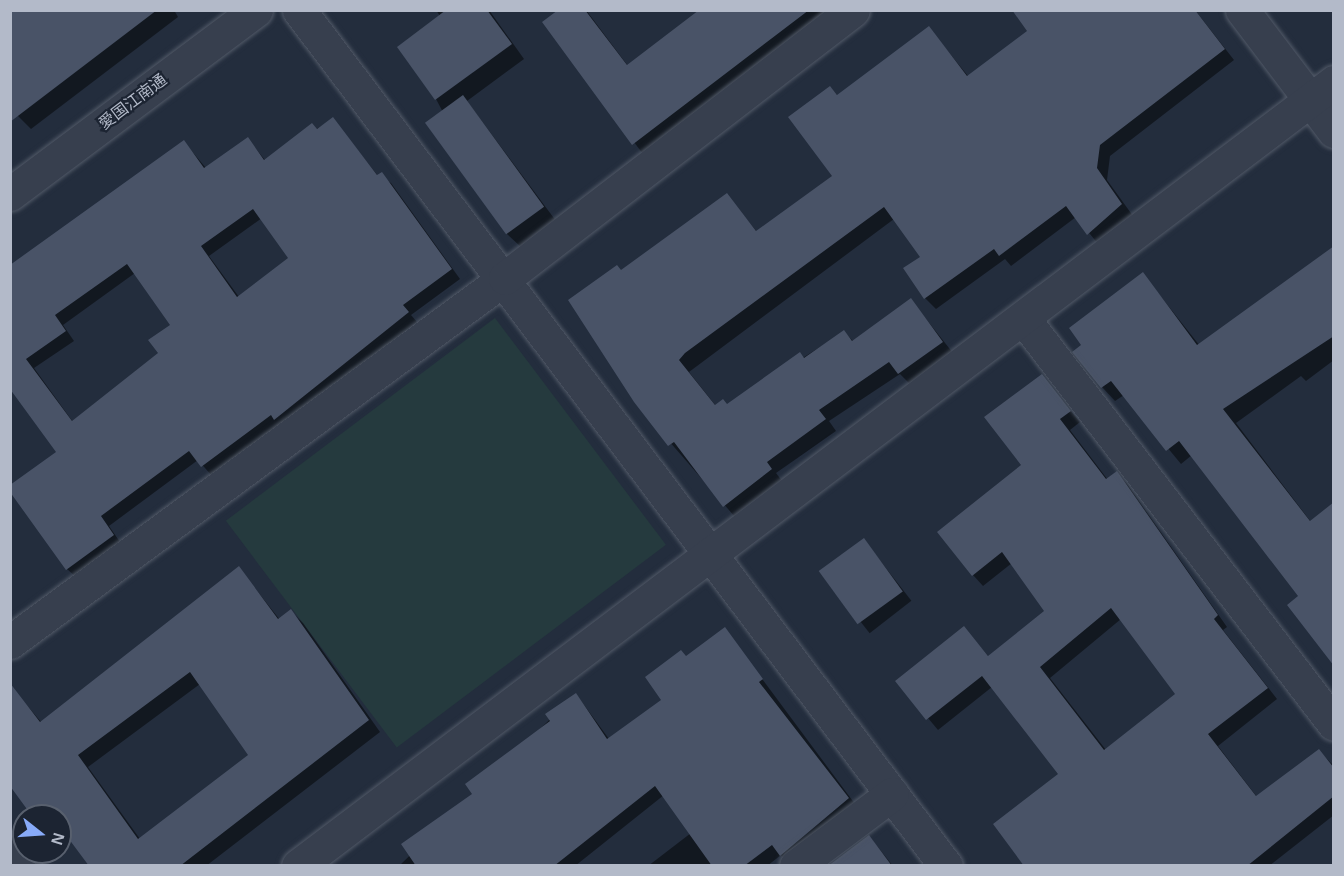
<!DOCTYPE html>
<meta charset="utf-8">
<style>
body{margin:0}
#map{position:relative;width:1344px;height:876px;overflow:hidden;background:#232d3d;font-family:Arial,"Noto Sans JP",sans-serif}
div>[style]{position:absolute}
.green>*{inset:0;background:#253a3e;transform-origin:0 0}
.shadow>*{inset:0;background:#0007;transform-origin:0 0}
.building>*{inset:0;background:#495367;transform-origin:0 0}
.roads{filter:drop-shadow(0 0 2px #525a68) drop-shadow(0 0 2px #525a68)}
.minor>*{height:33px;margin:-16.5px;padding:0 16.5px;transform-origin:16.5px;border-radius:16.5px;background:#373f4e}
span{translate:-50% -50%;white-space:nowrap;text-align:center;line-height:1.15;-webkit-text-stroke:4.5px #1c2432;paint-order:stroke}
.street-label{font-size:16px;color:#b3bac9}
.frame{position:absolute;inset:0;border:12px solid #b3bac9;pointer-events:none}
.north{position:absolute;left:12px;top:804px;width:60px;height:60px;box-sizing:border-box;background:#1c2432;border:2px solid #58606e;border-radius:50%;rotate:107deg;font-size:16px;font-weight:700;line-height:24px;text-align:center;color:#b3bac9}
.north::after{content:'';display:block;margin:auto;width:21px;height:27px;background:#88abf9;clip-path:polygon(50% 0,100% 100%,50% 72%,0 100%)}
</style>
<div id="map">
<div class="green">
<div style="left:495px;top:318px;width:284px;height:337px;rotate:53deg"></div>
</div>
<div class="shadow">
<div style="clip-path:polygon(19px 10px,174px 10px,178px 17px,31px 129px,18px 116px)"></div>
<div style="clip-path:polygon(436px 10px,489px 10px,524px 59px,467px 101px,556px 221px,521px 247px,507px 234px,436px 99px,440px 16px)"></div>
<div style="clip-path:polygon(560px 10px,586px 10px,628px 66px,702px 10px,834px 10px,643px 154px,544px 23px)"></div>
<div style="clip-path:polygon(1195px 10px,1234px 60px,1110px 156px,1107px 180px,1133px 216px,1099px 245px,1076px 217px,1011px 266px,1005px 259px,936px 309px,925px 298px,922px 257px,894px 219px,689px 372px,716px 406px,728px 405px,844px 332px,853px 341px,911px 300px,953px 353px,910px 384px,900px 374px,829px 421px,836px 431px,776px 473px,782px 481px,735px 517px,635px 402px,621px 271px,727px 195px,757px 232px,834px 177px,830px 87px,838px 96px,929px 28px,968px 76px)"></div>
<div style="clip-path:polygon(evenodd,333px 119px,378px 176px,391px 183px,460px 279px,411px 315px,417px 322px,285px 428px,212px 476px,198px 460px,109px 526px,122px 545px,77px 578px,67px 569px,58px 453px,10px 384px,10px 268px,184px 142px,206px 168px,248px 139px,265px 160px,333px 119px,262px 218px,290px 258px,239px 297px,209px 256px,262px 218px,333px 119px,135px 273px,172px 325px,160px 354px,73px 422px,34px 368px,74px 341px,63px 325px,135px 273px)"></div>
<div style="clip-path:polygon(1334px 247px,1334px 360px,1306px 381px,1301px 376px,1236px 423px,1311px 522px,1300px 597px,1192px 455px,1181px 464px,1124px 395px,1115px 401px,1102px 387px,1084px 345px,1143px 274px,1200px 346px)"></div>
<div style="clip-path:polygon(evenodd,1042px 376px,1080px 422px,1070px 430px,1108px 480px,1116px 473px,1127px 484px,1227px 627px,1223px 630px,1277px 699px,1218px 746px,1257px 797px,1319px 751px,1334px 766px,1334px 815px,1269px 866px,1026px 866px,1060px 774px,992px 687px,938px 730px,897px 681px,964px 628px,989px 657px,1046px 611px,1012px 563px,983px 586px,973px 575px,1023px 466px,1042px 376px,1121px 619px,1178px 694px,1106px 750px,1050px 678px,1121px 619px)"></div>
<div style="left:864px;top:540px;width:77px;height:53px;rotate:52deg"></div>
<div style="clip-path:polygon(evenodd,239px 568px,280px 620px,291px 611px,303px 623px,380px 732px,206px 866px,90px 866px,67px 833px,60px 838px,60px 816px,34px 816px,19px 696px,42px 723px,239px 568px,200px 684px,251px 755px,140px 839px,88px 767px,200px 684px)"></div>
<div style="clip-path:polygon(725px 629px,858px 808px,791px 865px,781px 855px,767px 866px,648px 866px,691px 833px,664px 795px,575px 866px,399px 866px,576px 694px,609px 739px,663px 700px,687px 658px)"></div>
<div style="clip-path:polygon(869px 836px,893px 866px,829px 866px)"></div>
</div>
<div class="building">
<div style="clip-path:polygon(10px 10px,157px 10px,10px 122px)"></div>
<div style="clip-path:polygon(446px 10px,487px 10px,512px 44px,435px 100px,397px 47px)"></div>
<div style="clip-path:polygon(558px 10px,585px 10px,627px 65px,699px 10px,809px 10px,632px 145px,542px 22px)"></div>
<div style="clip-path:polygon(1012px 10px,1195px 10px,1225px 49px,1100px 145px,1097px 168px,1122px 204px,1087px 235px,1066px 206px,999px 256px,994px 249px,924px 299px,903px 268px,920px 257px,884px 207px,685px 353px,679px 360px,715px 405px,723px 399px,727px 404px,800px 352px,804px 358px,844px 330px,852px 341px,911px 298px,943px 342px,898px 374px,889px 362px,819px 410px,826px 419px,767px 462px,772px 469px,723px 507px,674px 442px,668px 446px,634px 402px,568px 300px,617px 265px,621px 270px,727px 193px,756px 231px,832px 176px,788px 117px,830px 86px,837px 95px,929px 26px,967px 76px,1027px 31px)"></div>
<div style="left:463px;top:95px;width:138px;height:47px;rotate:54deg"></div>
<div style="clip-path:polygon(evenodd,333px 117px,377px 175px,382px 172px,452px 269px,403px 305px,409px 312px,274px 420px,271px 415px,201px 467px,189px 451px,101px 516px,114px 535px,66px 570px,10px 492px,10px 485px,56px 452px,10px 389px,10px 265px,184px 140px,204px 168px,248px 137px,264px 160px,312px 123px,317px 129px,333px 117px,253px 209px,288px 258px,237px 297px,201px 246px,253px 209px,333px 117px,127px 264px,170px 325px,148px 340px,158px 353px,72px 421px,26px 359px,66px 331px,55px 315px,127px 264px)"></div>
<div style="clip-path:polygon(1334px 246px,1334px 336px,1223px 409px,1310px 521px,1334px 502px,1334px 666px,1287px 605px,1298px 596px,1179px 441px,1166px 451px,1111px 381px,1101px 388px,1072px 352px,1081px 345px,1069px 328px,1143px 272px,1197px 345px)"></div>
<div style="clip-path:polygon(evenodd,1042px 374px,1071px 411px,1060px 419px,1106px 479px,1117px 471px,1218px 615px,1214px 619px,1268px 688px,1208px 734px,1256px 796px,1319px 749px,1334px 768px,1334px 796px,1247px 866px,1024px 866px,993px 824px,1058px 774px,982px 676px,926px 720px,895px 681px,964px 626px,988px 656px,1044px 611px,1002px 552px,972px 576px,937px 532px,1021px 465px,984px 417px,1042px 374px,1111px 608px,1175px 694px,1104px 750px,1040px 667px,1111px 608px)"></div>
<div style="left:864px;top:538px;width:66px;height:56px;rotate:54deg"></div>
<div style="clip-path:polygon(evenodd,239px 566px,278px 619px,291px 609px,369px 720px,180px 866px,89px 866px,60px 827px,60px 816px,32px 816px,10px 786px,10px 683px,40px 722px,239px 566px,190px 672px,248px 755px,138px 839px,78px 755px,190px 672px)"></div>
<div style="clip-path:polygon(725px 627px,763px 679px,759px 682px,849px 798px,780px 856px,772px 845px,744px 866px,712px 866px,655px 786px,554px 866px,416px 866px,401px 844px,472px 794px,465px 784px,550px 721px,545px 714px,576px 693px,607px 739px,661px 700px,645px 677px,681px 650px,686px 656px)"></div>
<div style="clip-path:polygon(869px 835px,892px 866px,828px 866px)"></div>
</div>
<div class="roads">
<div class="minor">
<div style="left:299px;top:10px;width:1073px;rotate:52.92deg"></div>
<div style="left:1242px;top:10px;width:152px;rotate:52.8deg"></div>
<div style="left:10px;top:194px;width:307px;rotate:-36.8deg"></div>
<div style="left:1023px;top:318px;width:511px;rotate:52.55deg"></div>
<div style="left:10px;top:642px;width:614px;rotate:-36.33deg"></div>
<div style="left:505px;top:278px;width:439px;rotate:-37.6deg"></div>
<div style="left:10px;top:856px;width:13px;rotate:51deg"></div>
<div style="left:298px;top:866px;width:1299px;rotate:-37.12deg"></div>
<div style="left:796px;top:866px;width:120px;rotate:-36.9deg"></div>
</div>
</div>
<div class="street-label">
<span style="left:133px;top:102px;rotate:-37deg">愛国江南通</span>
</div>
<div class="frame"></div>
<div class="north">N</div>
</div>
